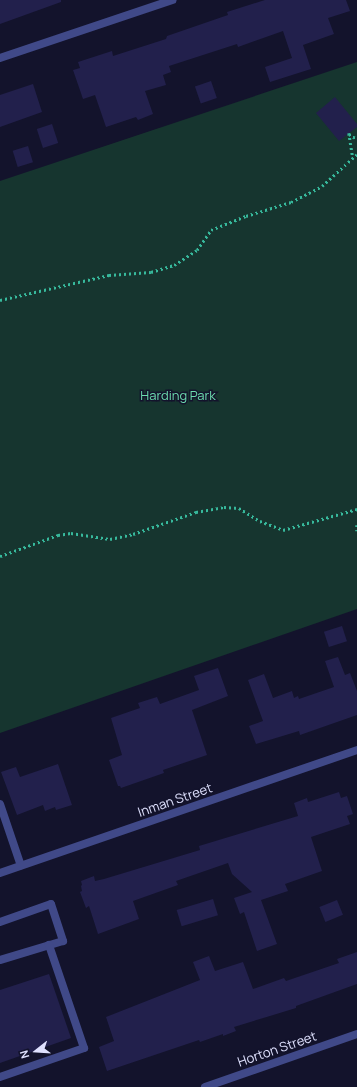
<!DOCTYPE html>
<style>
body{margin:0}
#map{position:relative;width:357px;height:1087px;overflow:hidden;background:#13132c;font-family:Manrope,sans-serif}
div>[style]{position:absolute}
.green>*{inset:0;background:#16352f}
.building>*{inset:0;background:#22204c;transform-origin:0 0}
.path>*{height:2.5px;margin-top:-1.25px;transform-origin:0;background:repeating-linear-gradient(90deg,#37b99c 0 2px,transparent 0 5px)}
.lane>*{height:8px;margin:-4px;padding:0 4px;transform-origin:4px;border-radius:4px;background:#404988}
.street>*{height:8px;margin:-4px;padding:0 4px;transform-origin:4px;border-radius:4px;background:#404988}
span{translate:-50% -50%;white-space:nowrap;text-align:center;line-height:1.15;-webkit-text-stroke:3px #13132c;paint-order:stroke}
.park-label{font-size:13px;color:#6cdcae}
.street-label{font-size:13px;color:#dfe1fe}
.north{position:absolute;left:16px;top:1031px;width:40px;height:40px;-webkit-text-stroke:3px #13132c;paint-order:stroke;rotate:253deg;font-size:11px;font-weight:700;line-height:16px;text-align:center;color:#dfe1fe}
.north::after{content:'';display:block;margin:auto;width:14px;height:18px;background:#dfe1fe;clip-path:polygon(50% 0,100% 100%,50% 72%,0 100%)}
</style>
<div id="map">
<div class="green">
<div style="clip-path:polygon(357px 62px,357px 609px,0 733px,0 181px)"></div>
</div>
<div class="building">
<div style="clip-path:polygon(0 0,61px 0,61px 2px,0 24px)"></div>
<div style="clip-path:polygon(265px 0,346px 0,350px 11px,328px 18px,334px 34px,303px 45px,311px 69px,270px 82px,265px 67px,292px 58px,283px 31px,238px 47px,237px 44px,169px 66px,171px 72px,163px 75px,166px 85px,145px 91px,153px 114px,138px 120px,136px 117px,106px 127px,95px 95px,83px 99px,73px 70px,80px 68px,78px 62px,112px 51px,113px 56px,166px 39px,167px 36px,228px 15px,227px 12px)"></div>
<div style="left:211px;top:81px;width:18px;height:17px;rotate:71deg"></div>
<div style="clip-path:polygon(33px 84px,42px 112px,0 127px,0 95px)"></div>
<div style="clip-path:polygon(335px 97px,357px 124px,357px 127px,339px 141px,316px 113px)"></div>
<div style="left:52px;top:124px;width:20px;height:16px;rotate:72deg"></div>
<div style="left:28px;top:146px;width:17px;height:16px;rotate:73deg"></div>
<div style="left:342px;top:626px;width:16px;height:19px;rotate:72deg"></div>
<div style="clip-path:polygon(338px 657px,345px 675px,350px 673px,357px 691px,357px 715px,300px 735px,299px 731px,256px 744px,249px 726px,263px 721px,248px 680px,264px 674px,273px 698px,292px 691px,294px 698px,298px 696px,299px 699px,334px 687px,325px 661px)"></div>
<div style="clip-path:polygon(218px 668px,228px 696px,192px 710px,207px 755px,163px 770px,164px 773px,121px 788px,120px 786px,118px 786px,109px 760px,122px 755px,111px 718px,140px 708px,138px 703px,157px 697px,160px 704px,199px 690px,194px 676px)"></div>
<div style="clip-path:polygon(58px 764px,72px 805px,56px 810px,55px 807px,45px 811px,43px 805px,17px 815px,1px 772px,16px 767px,20px 777px)"></div>
<div style="clip-path:polygon(339px 792px,341px 798px,347px 796px,353px 814px,347px 816px,350px 824px,311px 837px,322px 871px,285px 884px,288px 891px,261px 900px,277px 944px,257px 951px,244px 912px,240px 914px,234px 898px,252px 892px,232px 874px,228px 863px,176px 881px,178px 885px,133px 901px,139px 919px,98px 934px,89px 906px,86px 908px,80px 892px,82px 891px,81px 886px,82px 885px,81px 881px,94px 876px,95px 881px,104px 879px,200px 850px,199px 846px,298px 816px,294px 803px,307px 798px,308px 802px)"></div>
<div style="left:213px;top:899px;width:17px;height:38px;rotate:73deg"></div>
<div style="left:337px;top:900px;width:16px;height:19px;rotate:68deg"></div>
<div style="clip-path:polygon(357px 952px,357px 984px,296px 1006px,296px 1008px,234px 1027px,236px 1031px,223px 1036px,223px 1034px,200px 1042px,199px 1040px,107px 1071px,99px 1047px,114px 1041px,106px 1017px,200px 980px,193px 962px,209px 956px,215px 971px,243px 962px,253px 989px,284px 978px,286px 981px,339px 963px,337px 959px)"></div>
<div style="clip-path:polygon(49px 974px,71px 1038px,0 1063px,0 990px)"></div>
</div>
<div class="path">
<div style="left:349px;top:133px;width:24px;rotate:81deg"></div>
<div style="left:349px;top:134px;width:9px;rotate:32deg"></div>
<div style="left:0;top:300px;width:112px;rotate:-12.9deg"></div>
<div style="left:109px;top:275px;width:42px;rotate:-4.1deg"></div>
<div style="left:151px;top:272px;width:24px;rotate:-17deg"></div>
<div style="left:174px;top:265px;width:27px;rotate:-33deg"></div>
<div style="left:197px;top:250px;width:24px;rotate:-55deg"></div>
<div style="left:211px;top:230px;width:38px;rotate:-22deg"></div>
<div style="left:246px;top:216px;width:47px;rotate:-17.3deg"></div>
<div style="left:291px;top:202px;width:35px;rotate:-27deg"></div>
<div style="left:322px;top:186px;width:47px;rotate:-42.4deg"></div>
<div style="left:357px;top:525px;width:6px;rotate:90deg"></div>
<div style="left:0;top:556px;width:62px;rotate:-19.9deg"></div>
<div style="left:58px;top:535px;width:13px;rotate:-9deg"></div>
<div style="left:71px;top:533px;width:39px;rotate:9deg"></div>
<div style="left:110px;top:539px;width:24px;rotate:-12deg"></div>
<div style="left:133px;top:534px;width:67px;rotate:-19.2deg"></div>
<div style="left:196px;top:512px;width:28px;rotate:-10deg"></div>
<div style="left:224px;top:507px;width:15px;rotate:4deg"></div>
<div style="left:239px;top:508px;width:25px;rotate:32deg"></div>
<div style="left:260px;top:521px;width:25px;rotate:21deg"></div>
<div style="left:283px;top:530px;width:77px;rotate:-15.8deg"></div>
</div>
<div class="lane">
<div style="left:0;top:804px;width:65px;rotate:71.3deg"></div>
<div style="left:0;top:922px;width:54px;rotate:-19.4deg"></div>
<div style="left:51px;top:904px;width:39px;rotate:72deg"></div>
<div style="left:63px;top:941px;width:66px;rotate:163.2deg"></div>
<div style="left:0;top:1077px;width:89px;rotate:-19deg"></div>
<div style="left:84px;top:1048px;width:109px;rotate:-108.8deg"></div>
</div>
<div class="street">
<div style="left:0;top:58px;width:182px;rotate:-18.6deg"></div>
<div style="left:0;top:873px;width:378px;rotate:-19deg"></div>
<div style="left:205px;top:1087px;width:161px;rotate:-19.2deg"></div>
</div>
<div class="park-label">
<span style="left:178px;top:395px">Harding Park</span>
</div>
<div class="street-label">
<span style="left:175px;top:800px;rotate:-19deg">Inman Street</span>
<span style="left:277px;top:1049px;rotate:-19deg">Horton Street</span>
</div>
<div class="north">N</div>
</div>
